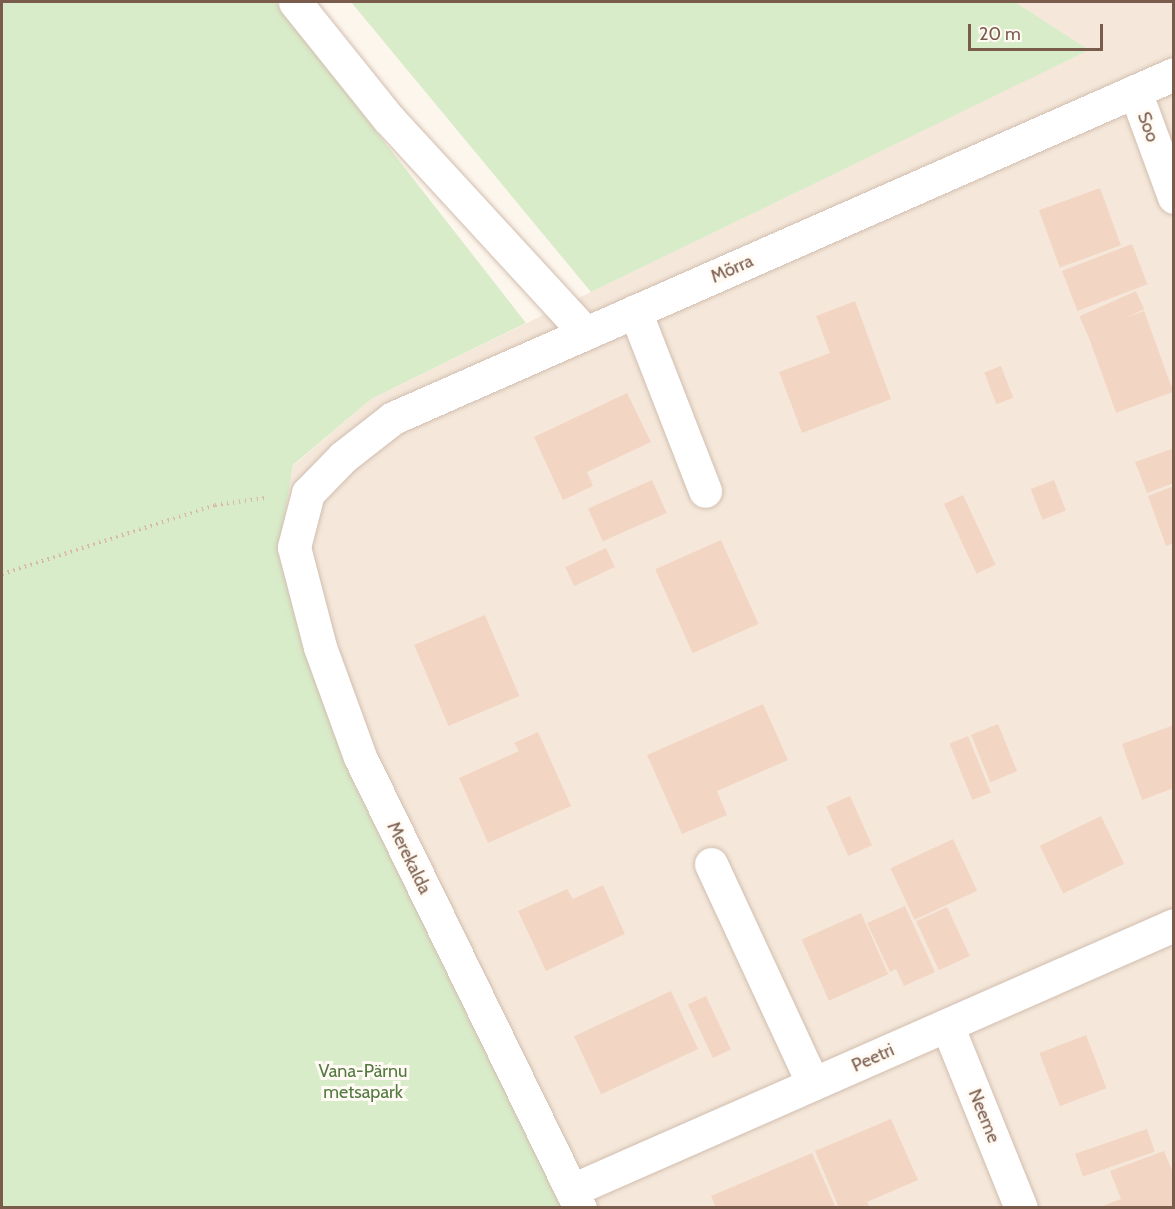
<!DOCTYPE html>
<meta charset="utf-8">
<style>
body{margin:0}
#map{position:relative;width:1175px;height:1209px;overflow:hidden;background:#fdf6ec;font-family:Cabin,sans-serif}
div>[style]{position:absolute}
.residential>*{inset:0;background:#f5e8da}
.green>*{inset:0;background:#d8ecc9}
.building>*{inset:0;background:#f3d5c3;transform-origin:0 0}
.path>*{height:4px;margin-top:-2px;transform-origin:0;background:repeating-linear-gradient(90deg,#d9b8a5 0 1.5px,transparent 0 6px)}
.roads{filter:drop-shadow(0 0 2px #d1beb0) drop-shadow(0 0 2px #d1beb0)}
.minor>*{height:33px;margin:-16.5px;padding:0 16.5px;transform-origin:16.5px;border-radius:16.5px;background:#fff}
span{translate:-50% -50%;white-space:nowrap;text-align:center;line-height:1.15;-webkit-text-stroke:6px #fffaf3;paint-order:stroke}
.street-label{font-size:18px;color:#7a5c4d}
.park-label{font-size:18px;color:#537a41}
.frame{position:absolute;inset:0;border:3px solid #7a5c4d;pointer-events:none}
.scale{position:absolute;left:968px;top:24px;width:135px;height:27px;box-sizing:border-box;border:3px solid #7a5c4d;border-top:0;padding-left:8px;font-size:18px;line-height:21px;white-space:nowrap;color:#7a5c4d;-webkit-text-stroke:4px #fffaf3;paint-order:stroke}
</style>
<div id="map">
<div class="residential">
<div style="clip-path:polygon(1015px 2px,1173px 2px,1173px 1207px,565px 1207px,345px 765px,278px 555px,293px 466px,371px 399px,1088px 50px)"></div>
</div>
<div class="green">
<div style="clip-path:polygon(2px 2px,275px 2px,526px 323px,371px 399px,293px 465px,278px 555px,345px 765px,565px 1207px,2px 1208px)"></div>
<div style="clip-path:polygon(351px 2px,1015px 2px,1089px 50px,591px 292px)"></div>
</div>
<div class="building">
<div style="left:1100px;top:188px;width:61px;height:65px;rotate:70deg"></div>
<div style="left:1132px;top:244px;width:43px;height:75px;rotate:69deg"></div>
<div style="left:1136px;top:291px;width:20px;height:62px;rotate:66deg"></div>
<div style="clip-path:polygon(855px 301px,891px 399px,802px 433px,779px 372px,830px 353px,816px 316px)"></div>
<div style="left:1144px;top:311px;width:86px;height:61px;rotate:70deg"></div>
<div style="left:1001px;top:366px;width:34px;height:18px;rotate:69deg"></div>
<div style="clip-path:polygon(627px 393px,651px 442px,587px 472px,593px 486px,563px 500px,534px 437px)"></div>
<div style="clip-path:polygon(1174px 448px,1174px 483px,1147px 493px,1135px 462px)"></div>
<div style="left:652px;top:480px;width:36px;height:70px;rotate:66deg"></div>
<div style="left:1054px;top:480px;width:33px;height:25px;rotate:69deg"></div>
<div style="clip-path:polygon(1174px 486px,1174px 543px,1166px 546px,1148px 496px)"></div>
<div style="left:963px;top:495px;width:77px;height:21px;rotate:65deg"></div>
<div style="left:721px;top:540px;width:92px;height:72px;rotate:66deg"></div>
<div style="left:606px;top:548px;width:21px;height:45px;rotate:65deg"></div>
<div style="left:485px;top:615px;width:88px;height:77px;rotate:67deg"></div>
<div style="clip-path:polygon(763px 704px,788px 760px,717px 791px,727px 815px,682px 834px,647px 755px)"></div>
<div style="left:998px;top:724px;width:51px;height:29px;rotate:68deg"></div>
<div style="clip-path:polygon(1174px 725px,1174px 788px,1142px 800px,1122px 744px)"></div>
<div style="clip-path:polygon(538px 732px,571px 806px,488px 843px,459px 778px,519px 751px,514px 743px)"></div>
<div style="left:968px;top:736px;width:61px;height:20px;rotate:68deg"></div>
<div style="left:850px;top:796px;width:54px;height:26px;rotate:66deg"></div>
<div style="left:1101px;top:816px;width:53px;height:68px;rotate:64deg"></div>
<div style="left:953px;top:839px;width:57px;height:69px;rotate:65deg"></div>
<div style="clip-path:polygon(603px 885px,625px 934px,546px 971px,518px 911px,567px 889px,573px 899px)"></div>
<div style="clip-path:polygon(905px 906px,935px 972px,904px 986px,896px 969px,890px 972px,867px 923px)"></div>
<div style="left:947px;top:907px;width:54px;height:34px;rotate:65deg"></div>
<div style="left:861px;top:913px;width:67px;height:65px;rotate:66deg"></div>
<div style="left:671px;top:991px;width:64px;height:107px;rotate:65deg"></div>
<div style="left:706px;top:996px;width:59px;height:20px;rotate:65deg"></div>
<div style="left:1086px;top:1035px;width:57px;height:50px;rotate:69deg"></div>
<div style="clip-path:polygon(891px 1119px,918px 1180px,867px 1202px,870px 1208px,839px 1208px,815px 1151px)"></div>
<div style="left:1147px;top:1129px;width:24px;height:76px;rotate:71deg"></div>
<div style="clip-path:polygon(1164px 1151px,1174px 1175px,1174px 1208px,1098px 1208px,1121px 1199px,1110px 1171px)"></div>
<div style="clip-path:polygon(812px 1153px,836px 1208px,716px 1208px,711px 1196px)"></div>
</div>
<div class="path">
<div style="left:2px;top:574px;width:224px;rotate:-17.9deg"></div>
<div style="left:215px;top:505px;width:51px;rotate:-7.8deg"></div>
</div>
<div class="roads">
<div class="minor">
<div style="left:295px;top:2px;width:149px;rotate:51.3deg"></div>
<div style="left:388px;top:118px;width:292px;rotate:47.4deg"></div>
<div style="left:1135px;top:91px;width:113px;rotate:69.8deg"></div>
<div style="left:635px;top:311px;width:193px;rotate:68.7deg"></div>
<div style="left:711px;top:864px;width:242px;rotate:65.1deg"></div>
<div style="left:947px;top:1025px;width:197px;rotate:68deg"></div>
<div style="left:572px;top:1190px;width:658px;rotate:-23.76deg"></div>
<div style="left:580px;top:1208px;width:502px;rotate:-116deg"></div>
<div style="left:360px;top:757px;width:117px;rotate:-110deg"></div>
<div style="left:320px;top:647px;width:103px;rotate:-104.6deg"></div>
<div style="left:294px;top:547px;width:56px;rotate:-75.5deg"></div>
<div style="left:308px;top:493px;width:50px;rotate:-45.8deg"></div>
<div style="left:343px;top:457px;width:63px;rotate:-38deg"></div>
<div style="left:393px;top:418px;width:853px;rotate:-23.77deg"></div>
</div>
</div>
<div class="street-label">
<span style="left:1148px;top:127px;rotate:70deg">Soo</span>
<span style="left:732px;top:269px;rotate:-24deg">Mõrra</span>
<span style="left:409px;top:858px;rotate:64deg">Merekalda</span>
<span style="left:873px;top:1058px;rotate:-24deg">Peetri</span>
<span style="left:984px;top:1116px;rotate:68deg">Neeme</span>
</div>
<div class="park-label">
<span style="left:363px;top:1082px">Vana-Pärnu<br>metsapark</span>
</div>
<div class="frame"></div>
<div class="scale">20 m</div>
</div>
